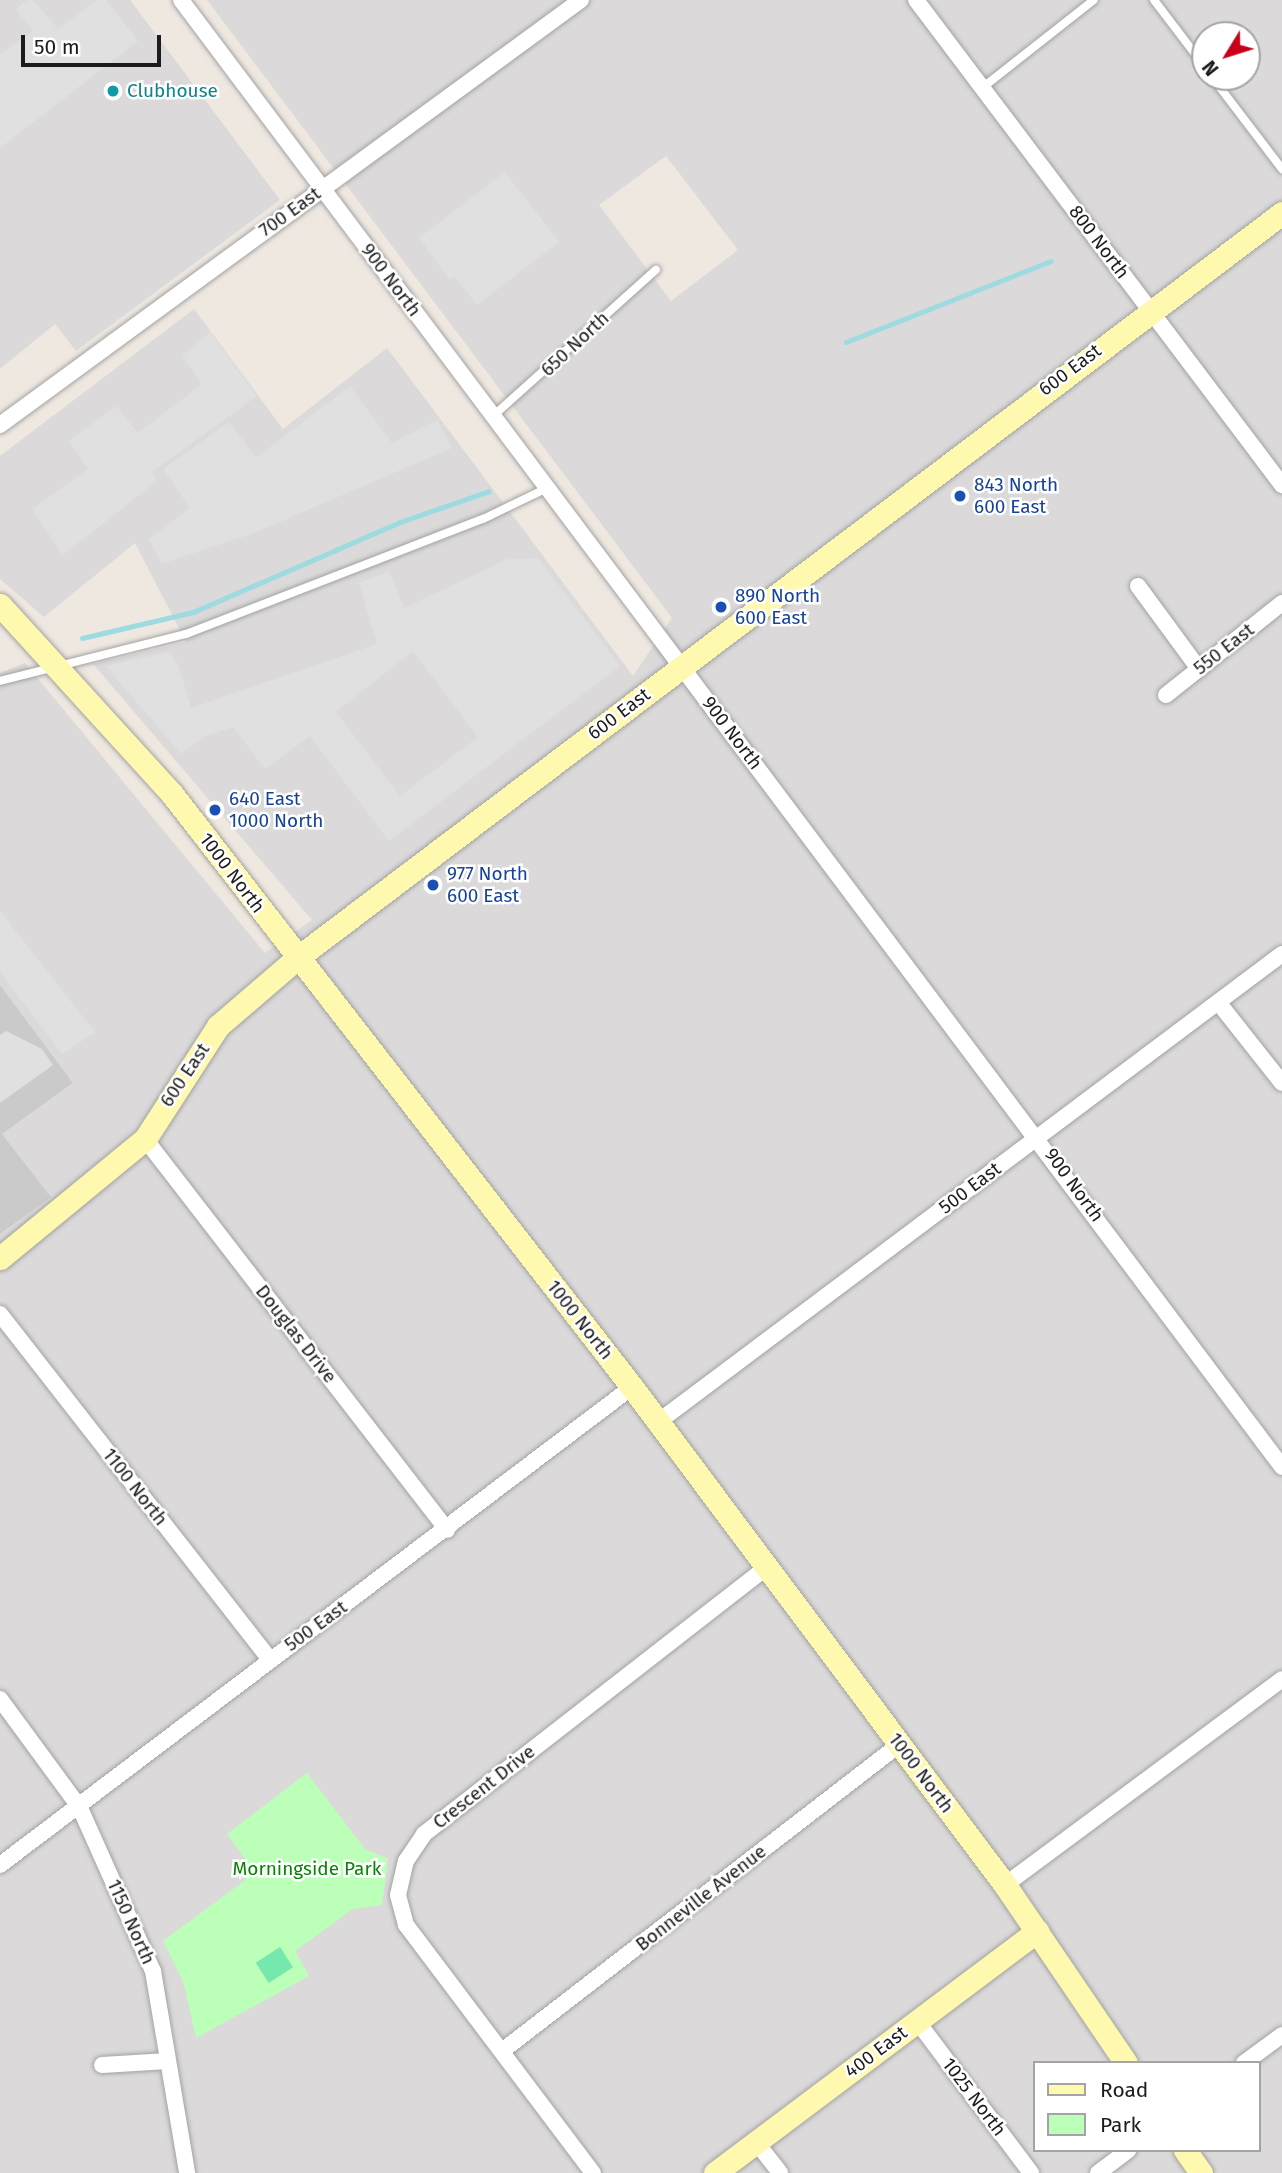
<!DOCTYPE html>
<style>
body{margin:0}
#map{position:relative;width:1282px;height:2173px;overflow:hidden;background:#efe8e1;font-family:"Fira Sans",sans-serif}
div>[style]{position:absolute}
.residential>*{inset:0;background:#dbd9d9}
.religious>*{inset:0;background:#cacaca}
.park>*{inset:0;background:#bcffb8}
.pitch>*{inset:0;background:#76e7ad;transform-origin:0 0}
.parking>*{inset:0;background:#e0e0e0}
.stream>*{height:5px;margin:-2.5px;padding:0 2.5px;transform-origin:2.5px;border-radius:2.5px;background:#9ddbe1}
.roads{filter:drop-shadow(0 0 2px #a3a3a3) drop-shadow(0 0 2px #a3a3a3)}
.lane>*{height:8px;margin:-4px;padding:0 4px;transform-origin:4px;border-radius:4px;background:#fff}
.street>*{height:16px;margin:-8px;padding:0 8px;transform-origin:8px;border-radius:8px;background:#fff}
.secondary>*{height:23px;margin:-11.5px;padding:0 11.5px;transform-origin:11.5px;border-radius:11.5px;background:#fff9af}
.dots>*{width:19px;height:19px;translate:-50% -50%;box-sizing:border-box;border:4px solid #fff;border-radius:50%}
span{translate:-50% -50%;white-space:nowrap;text-align:center;line-height:1.15;-webkit-text-stroke:5px #fff;paint-order:stroke}
.culture-label{font-size:19px;color:#0d838f}
.left{translate:0 -50%;text-align:left}
.street-label{font-size:19px;color:#1c1c1c}
.transit-label{font-size:19px;color:#164399}
.park-label{font-size:19px;color:#078401}
.legend{position:absolute;left:1033px;top:2061px;width:228px;height:91px;box-sizing:border-box;background:#fff;border:2px solid #a4a4a4;margin:0;padding:9px 12px;list-style:none;font-size:21px;color:#1c1c1c}
.legend li{display:flex;align-items:center;gap:14px;height:35px}
.legend b{width:35px;border:2px solid #a4a4a4}
.north{position:absolute;left:1191px;top:21px;width:70px;height:70px;box-sizing:border-box;background:#fff;border:2px solid #a4a4a4;border-radius:50%;rotate:232deg;font-size:19px;font-weight:700;line-height:28px;text-align:center;color:#1c1c1c}
.north::after{content:'';display:block;margin:auto;width:24px;height:32px;background:#c9001a;clip-path:polygon(50% 0,100% 100%,50% 72%,0 100%)}
.scale{position:absolute;left:21px;top:35px;width:140px;height:32px;box-sizing:border-box;border:4px solid #1c1c1c;border-top:0;padding-left:9px;font-size:21px;line-height:24px;white-space:nowrap;color:#1c1c1c;-webkit-text-stroke:5px #fff;paint-order:stroke}
</style>
<div id="map">
<div class="residential">
<div style="clip-path:polygon(0 0,130px 0,280px 200px,76px 351px,55px 324px,0 369px)"></div>
<div style="clip-path:polygon(evenodd,207px 0,1282px 0,1282px 2173px,0 2173px,0 1234px,50px 1197px,2px 1134px,73px 1083px,0 985px,0 673px,25px 663px,265px 953px,312px 920px,93px 664px,186px 642px,135px 543px,44px 617px,0 579px,0 456px,194px 309px,283px 429px,387px 348px,633px 676px,672px 618px,207px 0,1205px 35px,1247px 35px,1247px 77px,1205px 77px,1205px 35px,207px 0,666px 156px,738px 250px,671px 301px,599px 205px,666px 156px,207px 0,1035px 2063px,1259px 2063px,1259px 2150px,1035px 2150px,1035px 2063px)"></div>
</div>
<div class="religious">
<div style="clip-path:polygon(0 985px,73px 1083px,2px 1134px,51px 1197px,0 1234px)"></div>
</div>
<div class="park">
<div style="clip-path:polygon(307px 1773px,365px 1849px,388px 1859px,382px 1905px,353px 1909px,295px 1951px,309px 1976px,196px 2038px,183px 1981px,163px 1941px,244px 1881px,250px 1866px,227px 1834px)"></div>
</div>
<div class="pitch">
<div style="left:280px;top:1947px;width:24px;height:29px;rotate:57deg"></div>
</div>
<div class="parking">
<div style="clip-path:polygon(27px 0,33px 0,58px 29px,97px 0,106px 0,138px 41px,0 148px,0 54px,33px 31px,16px 9px)"></div>
<div style="clip-path:polygon(505px 172px,559px 242px,477px 305px,455px 277px,450px 280px,419px 238px)"></div>
<div style="clip-path:polygon(210px 332px,257px 396px,152px 472px,157px 481px,63px 555px,32px 509px,88px 469px,69px 441px,116px 406px,138px 433px,202px 384px,182px 356px)"></div>
<div style="clip-path:polygon(350px 386px,392px 443px,437px 420px,452px 448px,254px 533px,161px 564px,149px 539px,190px 508px,163px 469px,229px 422px,256px 458px)"></div>
<div style="clip-path:polygon(evenodd,538px 558px,620px 666px,389px 841px,310px 736px,265px 769px,233px 727px,205px 736px,181px 754px,106px 666px,168px 652px,178px 664px,191px 708px,377px 644px,359px 583px,389px 571px,404px 608px,508px 559px,538px 558px,413px 651px,478px 737px,400px 796px,336px 712px,413px 651px)"></div>
<div style="clip-path:polygon(0 911px,95px 1032px,62px 1054px,0 972px)"></div>
<div style="clip-path:polygon(6px 1031px,42px 1049px,53px 1065px,0 1103px,0 1035px)"></div>
</div>
<div class="stream">
<div style="left:846px;top:342px;width:220px;rotate:-21.6deg"></div>
<div style="left:82px;top:638px;width:114px;rotate:-13.2deg"></div>
<div style="left:193px;top:612px;width:226px;rotate:-23.5deg"></div>
<div style="left:400px;top:522px;width:94px;rotate:-19.2deg"></div>
</div>
<div class="roads">
<div class="lane">
<div style="left:1154px;top:0;width:84px;rotate:52.7deg"></div>
<div style="left:1212px;top:77px;width:116px;rotate:52.7deg"></div>
<div style="left:982px;top:88px;width:142px;rotate:-38.2deg"></div>
<div style="left:493px;top:416px;width:219px;rotate:-41.9deg"></div>
<div style="left:0;top:681px;width:192px;rotate:-14.2deg"></div>
<div style="left:186px;top:634px;width:318px;rotate:-21.2deg"></div>
<div style="left:483px;top:519px;width:71px;rotate:-25.8deg"></div>
</div>
<div class="street">
<div style="left:181px;top:0;width:1834px;rotate:53.11deg"></div>
<div style="left:916px;top:0;width:608px;rotate:52.96deg"></div>
<div style="left:0;top:425px;width:720px;rotate:-36.19deg"></div>
<div style="left:1138px;top:586px;width:103px;rotate:53.7deg"></div>
<div style="left:1166px;top:695px;width:148px;rotate:-38.4deg"></div>
<div style="left:1218px;top:1002px;width:103px;rotate:51.7deg"></div>
<div style="left:145px;top:1139px;width:494px;rotate:52.3deg"></div>
<div style="left:0;top:1314px;width:439px;rotate:52deg"></div>
<div style="left:658px;top:1422px;width:780px;rotate:-36.87deg"></div>
<div style="left:0;top:1699px;width:135px;rotate:53.7deg"></div>
<div style="left:80px;top:1808px;width:179px;rotate:65.9deg"></div>
<div style="left:153px;top:1971px;width:205px;rotate:80.4deg"></div>
<div style="left:0;top:1865px;width:792px;rotate:-37.1deg"></div>
<div style="left:1005px;top:1885px;width:345px;rotate:-36.6deg"></div>
<div style="left:917px;top:2021px;width:190px;rotate:53.1deg"></div>
<div style="left:502px;top:2051px;width:503px;rotate:-37.65deg"></div>
<div style="left:1244px;top:2063px;width:47px;rotate:-36.4deg"></div>
<div style="left:102px;top:2065px;width:66px;rotate:-3.5deg"></div>
<div style="left:756px;top:2142px;width:39px;rotate:52deg"></div>
<div style="left:593px;top:2173px;width:311px;rotate:-127deg"></div>
<div style="left:406px;top:1925px;width:31px;rotate:-105deg"></div>
<div style="left:398px;top:1895px;width:35px;rotate:-77deg"></div>
<div style="left:406px;top:1861px;width:32px;rotate:-56deg"></div>
<div style="left:424px;top:1834px;width:435px;rotate:-37.9deg"></div>
<div style="left:1098px;top:2173px;width:38px;rotate:-37deg"></div>
</div>
<div class="secondary">
<div style="left:0;top:605px;width:256px;rotate:47.7deg"></div>
<div style="left:172px;top:794px;width:750px;rotate:52.2deg"></div>
<div style="left:632px;top:1387px;width:622px;rotate:53.17deg"></div>
<div style="left:1005px;top:1885px;width:215px;rotate:55.8deg"></div>
<div style="left:0;top:1258px;width:188px;rotate:-39.4deg"></div>
<div style="left:145px;top:1139px;width:135px;rotate:-57.1deg"></div>
<div style="left:218px;top:1026px;width:104px;rotate:-40.7deg"></div>
<div style="left:297px;top:958px;width:1235px;rotate:-37.1deg"></div>
<div style="left:1185px;top:2150px;width:28px;rotate:55deg"></div>
<div style="left:715px;top:2173px;width:403px;rotate:-36.9deg"></div>
</div>
</div>
<div class="dots">
<div style="left:113px;top:91px;background:#0f9aa8"></div>
<div style="left:960px;top:496px;background:#1a4fb4"></div>
<div style="left:721px;top:607px;background:#1a4fb4"></div>
<div style="left:215px;top:810px;background:#1a4fb4"></div>
<div style="left:433px;top:885px;background:#1a4fb4"></div>
</div>
<div class="culture-label">
<span class="left" style="left:127px;top:91px">Clubhouse</span>
</div>
<div class="street-label">
<span style="left:290px;top:212px;rotate:-36deg">700 East</span>
<span style="left:1099px;top:242px;rotate:53deg">800 North</span>
<span style="left:391px;top:280px;rotate:53deg">900 North</span>
<span style="left:575px;top:344px;rotate:-43deg">650 North</span>
<span style="left:1070px;top:370px;rotate:-37deg">600 East</span>
<span style="left:1224px;top:649px;rotate:-38deg">550 East</span>
<span style="left:619px;top:714px;rotate:-37deg">600 East</span>
<span style="left:732px;top:733px;rotate:53deg">900 North</span>
<span style="left:232px;top:873px;rotate:53deg">1000 North</span>
<span style="left:185px;top:1075px;rotate:-56deg">600 East</span>
<span style="left:1074px;top:1185px;rotate:54deg">900 North</span>
<span style="left:970px;top:1188px;rotate:-37deg">500 East</span>
<span style="left:580px;top:1320px;rotate:52deg">1000 North</span>
<span style="left:296px;top:1334px;rotate:52deg">Douglas Drive</span>
<span style="left:135px;top:1487px;rotate:52deg">1100 North</span>
<span style="left:316px;top:1626px;rotate:-36deg">500 East</span>
<span style="left:921px;top:1773px;rotate:53deg">1000 North</span>
<span style="left:484px;top:1787px;rotate:-38deg">Crescent Drive</span>
<span style="left:701px;top:1898px;rotate:-38deg">Bonneville Avenue</span>
<span style="left:131px;top:1922px;rotate:66deg">1150 North</span>
<span style="left:876px;top:2052px;rotate:-37deg">400 East</span>
<span style="left:974px;top:2097px;rotate:53deg">1025 North</span>
</div>
<div class="transit-label">
<span class="left" style="left:974px;top:496px">843 North<br>600 East</span>
<span class="left" style="left:735px;top:607px">890 North<br>600 East</span>
<span class="left" style="left:229px;top:810px">640 East<br>1000 North</span>
<span class="left" style="left:447px;top:885px">977 North<br>600 East</span>
</div>
<div class="park-label">
<span style="left:307px;top:1869px">Morningside Park</span>
</div>
<ul class="legend">
<li><b style="height:9px;background:#fff9af"></b>Road</li>
<li><b style="height:19px;background:#bcffb8"></b>Park</li>
</ul>
<div class="north">N</div>
<div class="scale">50 m</div>
</div>
